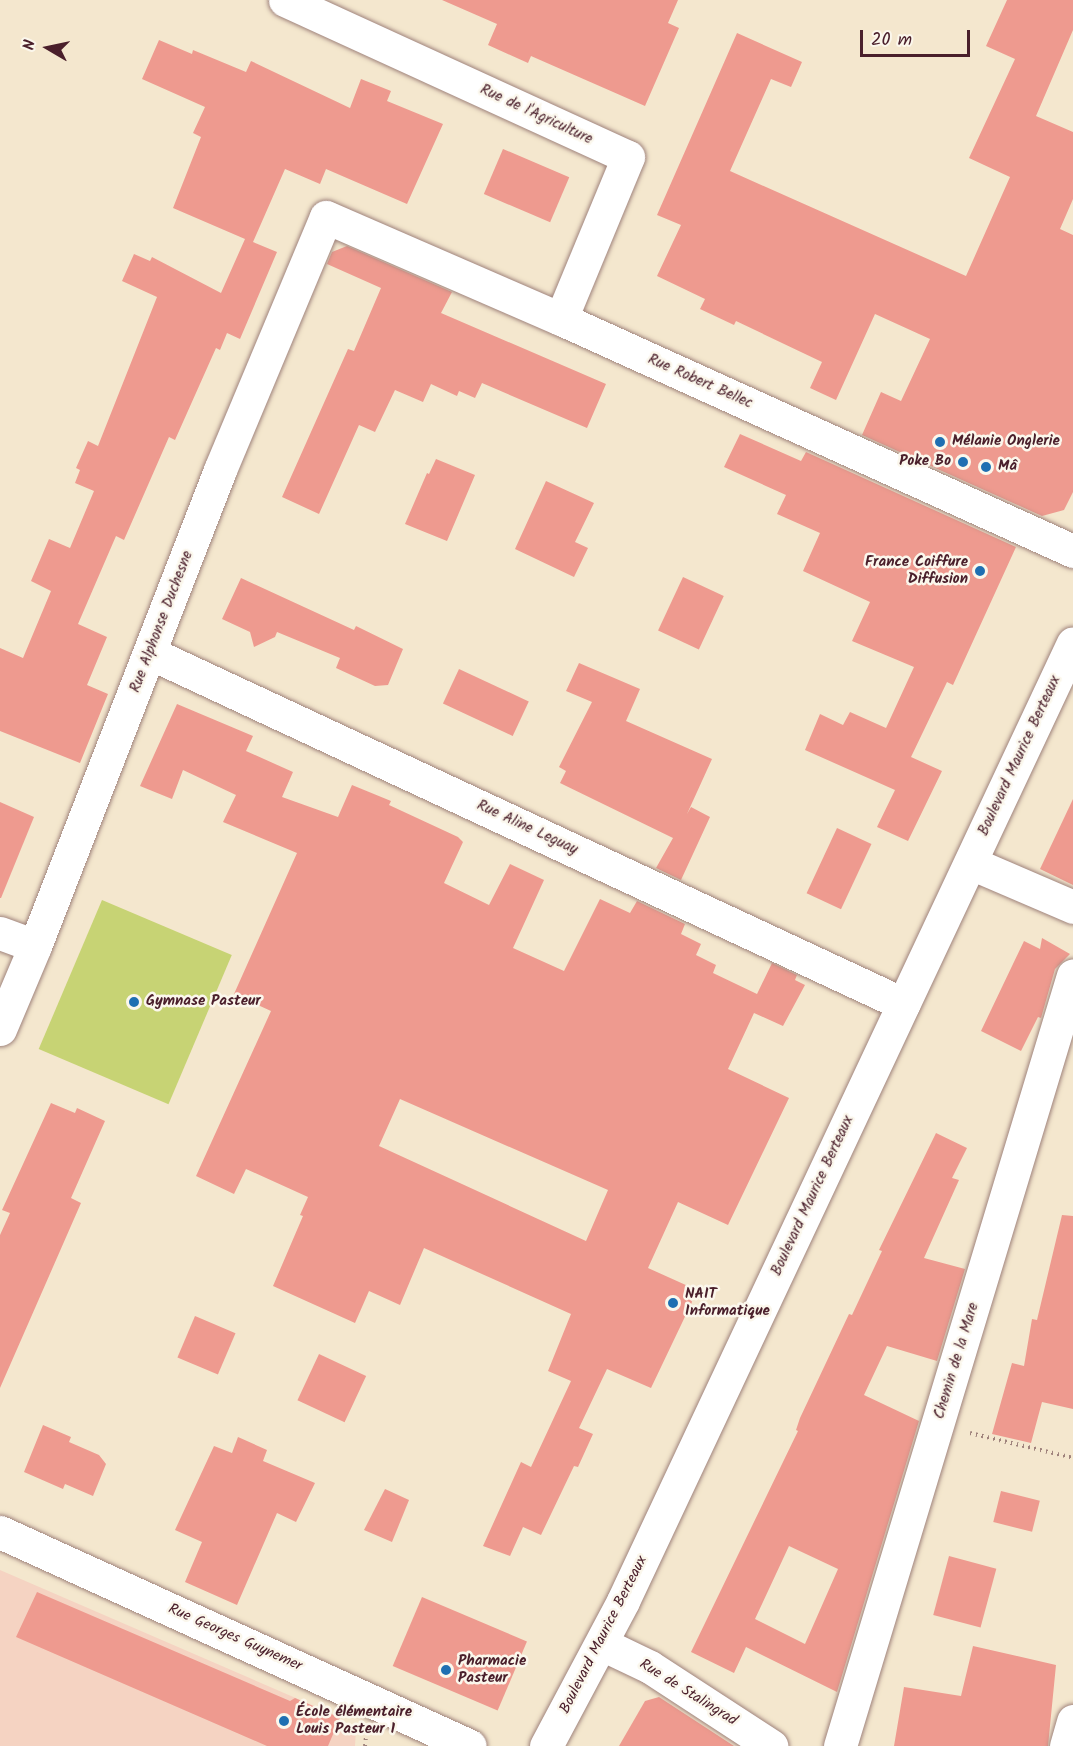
<!DOCTYPE html>
<meta charset="utf-8">
<style>
body{margin:0}
#map{position:relative;width:1073px;height:1746px;overflow:hidden;background:#f4e7ce;font-family:Kalam,sans-serif}
div>[style]{position:absolute}
.built>*{inset:0;background:#f5d3c2}
.green>*{inset:0;background:#c7d374;transform-origin:0 0}
.building>*{inset:0;background:#ee9a8f;transform-origin:0 0}
.path>*{height:4px;margin-top:-2px;transform-origin:0;background:repeating-linear-gradient(90deg,#9f837c 0 1.5px,transparent 0 6px)}
.roads{filter:drop-shadow(0 0 2px #9f837c) drop-shadow(0 0 2px #9f837c)}
.minor>*{height:33px;margin:-16.5px;padding:0 16.5px;transform-origin:16.5px;border-radius:16.5px;background:#fff}
.dots>*{width:16px;height:16px;translate:-50% -50%;box-sizing:border-box;border:3px solid #fbf7ec;border-radius:50%}
span{translate:-50% -50%;white-space:nowrap;text-align:center;line-height:1.15;-webkit-text-stroke:5px #fbf7ec;paint-order:stroke}
.street-label{font-size:15px;color:#4a1f2b}
.poi-label{font-size:15px;color:#4a1f2b;font-weight:700}
.left{translate:0 -50%;text-align:left}
.right{translate:-100% -50%;text-align:right}
.north{position:absolute;left:18px;top:18px;width:60px;height:60px;-webkit-text-stroke:4px #fbf7ec;paint-order:stroke;rotate:279deg;font-size:16px;font-weight:700;line-height:24px;text-align:center;color:#4a1f2b}
.north::after{content:'';display:block;margin:auto;width:21px;height:27px;background:#4a1f2b;clip-path:polygon(50% 0,100% 100%,50% 72%,0 100%)}
.scale{position:absolute;left:860px;top:30px;width:110px;height:27px;box-sizing:border-box;border:3px solid #4a1f2b;border-top:0;padding-left:8px;font-size:18px;line-height:21px;white-space:nowrap;color:#4a1f2b;-webkit-text-stroke:4px #fbf7ec;paint-order:stroke}
</style>
<div id="map">
<div class="built">
<div style="clip-path:polygon(0 1570px,335px 1715px,338px 1720px,356px 1729px,355px 1746px,0 1746px)"></div>
</div>
<div class="green">
<div style="left:102px;top:900px;width:141px;height:162px;rotate:23deg"></div>
</div>
<div class="building">
<div style="clip-path:polygon(442px 0,678px 0,668px 23px,679px 28px,645px 106px,531px 56px,528px 63px,488px 45px,497px 24px)"></div>
<div style="clip-path:polygon(1007px 0,1073px 0,1073px 30px,1036px 116px,1073px 132px,1073px 199px,1060px 229px,1073px 235px,1073px 492px,1064px 510px,1042px 516px,862px 435px,881px 392px,901px 401px,930px 339px,875px 314px,836px 400px,810px 388px,822px 362px,736px 321px,734px 325px,700px 309px,705px 299px,657px 276px,681px 225px,657px 215px,737px 33px,802px 62px,791px 87px,771px 79px,730px 171px,966px 276px,1010px 177px,969px 158px,1015px 59px,986px 46px)"></div>
<div style="clip-path:polygon(159px 40px,192px 54px,193px 50px,246px 72px,251px 61px,350px 108px,361px 79px,391px 91px,387px 101px,443px 124px,407px 204px,326px 169px,320px 184px,285px 169px,253px 242px,277px 252px,240px 339px,227px 333px,220px 350px,216px 348px,175px 440px,169px 437px,124px 540px,116px 536px,78px 624px,107px 637px,87px 685px,108px 694px,80px 763px,0 731px,0 648px,23px 658px,51px 591px,31px 581px,49px 539px,70px 548px,94px 491px,75px 483px,80px 470px,76px 468px,88px 441px,98px 446px,157px 297px,122px 281px,134px 254px,150px 261px,152px 257px,221px 293px,245px 239px,173px 208px,201px 137px,193px 133px,205px 107px,142px 79px)"></div>
<div style="left:503px;top:149px;width:72px;height:49px;rotate:23deg"></div>
<div style="clip-path:polygon(347px 246px,452px 292px,441px 313px,606px 384px,587px 428px,482px 383px,475px 398px,459px 391px,457px 396px,431px 384px,423px 402px,395px 390px,375px 432px,359px 425px,319px 514px,282px 497px,348px 349px,354px 351px,381px 288px,327px 264px,332px 252px)"></div>
<div style="clip-path:polygon(740px 434px,801px 461px,806px 452px,1016px 547px,953px 685px,947px 682px,911px 757px,942px 771px,908px 841px,877px 827px,895px 790px,805px 750px,820px 714px,843px 725px,850px 712px,886px 728px,914px 667px,852px 641px,870px 602px,803px 571px,820px 533px,777px 514px,786px 495px,724px 467px)"></div>
<div style="clip-path:polygon(436px 459px,475px 475px,447px 541px,405px 524px,427px 473px,429px 474px)"></div>
<div style="clip-path:polygon(546px 481px,594px 503px,575px 542px,588px 548px,574px 577px,515px 549px)"></div>
<div style="left:683px;top:577px;width:45px;height:59px;rotate:25deg"></div>
<div style="clip-path:polygon(241px 578px,354px 630px,356px 626px,403px 649px,388px 685px,375px 686px,336px 668px,340px 658px,277px 632px,275px 637px,254px 647px,250px 632px,222px 619px)"></div>
<div style="clip-path:polygon(579px 663px,640px 689px,626px 721px,712px 759px,687px 814px,691px 807px,710px 817px,681px 880px,656px 868px,673px 838px,560px 783px,566px 771px,559px 767px,592px 702px,566px 691px)"></div>
<div style="left:459px;top:669px;width:77px;height:38px;rotate:25deg"></div>
<div style="clip-path:polygon(evenodd,177px 704px,253px 736px,246px 751px,293px 772px,282px 797px,338px 817px,352px 785px,391px 801px,389px 805px,458px 837px,463px 842px,444px 883px,489px 905px,510px 864px,544px 880px,513px 948px,564px 971px,600px 899px,630px 913px,637px 901px,685px 924px,681px 934px,701px 944px,696px 955px,716px 965px,713px 973px,757px 994px,772px 963px,797px 975px,795px 980px,805px 985px,783px 1026px,754px 1013px,728px 1069px,789px 1098px,728px 1225px,678px 1202px,648px 1268px,688px 1286px,692px 1302px,651px 1388px,607px 1369px,579px 1428px,593px 1434px,578px 1467px,574px 1466px,541px 1535px,523px 1527px,510px 1556px,483px 1546px,521px 1462px,531px 1467px,571px 1381px,548px 1371px,571px 1314px,424px 1248px,400px 1305px,369px 1291px,355px 1323px,273px 1286px,303px 1216px,300px 1215px,308px 1197px,246px 1169px,234px 1194px,196px 1176px,271px 1011px,234px 994px,297px 853px,223px 822px,236px 795px,183px 770px,172px 799px,140px 786px,177px 704px,400px 1099px,608px 1190px,586px 1241px,379px 1146px,400px 1099px)"></div>
<div style="clip-path:polygon(1073px 799px,1073px 885px,1040px 869px)"></div>
<div style="clip-path:polygon(0 802px,34px 817px,1px 898px,0 898px)"></div>
<div style="left:837px;top:828px;width:38px;height:72px;rotate:25deg"></div>
<div style="clip-path:polygon(1042px 938px,1070px 954px,1055px 969px,1041px 1018px,1038px 1017px,1021px 1051px,981px 1031px,1024px 941px,1040px 949px)"></div>
<div style="clip-path:polygon(51px 1103px,75px 1113px,77px 1108px,105px 1121px,71px 1198px,81px 1203px,0 1388px,0 1235px,10px 1213px,2px 1210px)"></div>
<div style="clip-path:polygon(evenodd,936px 1133px,967px 1148px,952px 1178px,959px 1180px,924px 1258px,965px 1269px,937px 1361px,887px 1346px,864px 1395px,919px 1421px,837px 1692px,746px 1647px,734px 1673px,691px 1652px,798px 1431px,796px 1430px,800px 1418px,849px 1314px,852px 1315px,882px 1251px,879px 1250px,936px 1133px,789px 1546px,838px 1569px,805px 1644px,755px 1619px,789px 1546px)"></div>
<div style="clip-path:polygon(1062px 1215px,1073px 1216px,1073px 1409px,1042px 1402px,1031px 1443px,992px 1434px,1012px 1363px,1024px 1366px,1032px 1319px,1037px 1320px)"></div>
<div style="left:195px;top:1316px;width:44px;height:45px;rotate:23deg"></div>
<div style="left:319px;top:1354px;width:52px;height:51px;rotate:25deg"></div>
<div style="clip-path:polygon(43px 1425px,71px 1437px,69px 1442px,99px 1455px,106px 1464px,93px 1496px,65px 1484px,63px 1489px,24px 1472px)"></div>
<div style="clip-path:polygon(238px 1437px,267px 1450px,263px 1461px,315px 1483px,296px 1522px,277px 1513px,237px 1605px,185px 1582px,202px 1542px,175px 1530px,214px 1446px,232px 1453px)"></div>
<div style="clip-path:polygon(385px 1489px,409px 1500px,392px 1542px,364px 1530px)"></div>
<div style="left:1001px;top:1491px;width:40px;height:32px;rotate:14deg"></div>
<div style="left:949px;top:1556px;width:49px;height:61px;rotate:15deg"></div>
<div style="clip-path:polygon(37px 1592px,290px 1701px,295px 1698px,340px 1718px,328px 1746px,267px 1746px,16px 1637px)"></div>
<div style="left:422px;top:1597px;width:114px;height:75px;rotate:23deg"></div>
<div style="clip-path:polygon(973px 1646px,1056px 1665px,1048px 1746px,894px 1746px,904px 1687px,961px 1696px)"></div>
<div style="clip-path:polygon(659px 1697px,734px 1746px,619px 1746px,645px 1701px)"></div>
</div>
<div class="path">
<div style="left:970px;top:1433px;width:106px;rotate:13.6deg"></div>
<div style="left:365px;top:1746px;width:10px;rotate:-84deg"></div>
</div>
<div class="roads">
<div class="minor">
<div style="left:285px;top:0;width:377px;rotate:24.6deg"></div>
<div style="left:628px;top:157px;width:175px;rotate:112.5deg"></div>
<div style="left:150px;top:653px;width:831px;rotate:24.99deg"></div>
<div style="left:971px;top:863px;width:111px;rotate:23.3deg"></div>
<div style="left:0;top:933px;width:37px;rotate:20deg"></div>
<div style="left:0;top:1029px;width:90px;rotate:-67.1deg"></div>
<div style="left:35px;top:946px;width:511px;rotate:-68.76deg"></div>
<div style="left:220px;top:470px;width:274px;rotate:-67.3deg"></div>
<div style="left:326px;top:217px;width:256px;rotate:23.5deg"></div>
<div style="left:561px;top:319px;width:562px;rotate:24.38deg"></div>
<div style="left:0;top:1532px;width:516px;rotate:24.48deg"></div>
<div style="left:602px;top:1644px;width:53px;rotate:25.6deg"></div>
<div style="left:650px;top:1667px;width:145px;rotate:33.1deg"></div>
<div style="left:546px;top:1746px;width:164px;rotate:-62deg"></div>
<div style="left:623px;top:1601px;width:1058px;rotate:-64.84deg"></div>
<div style="left:840px;top:1746px;width:805px;rotate:-73.18deg"></div>
<div style="left:1066px;top:1746px;width:26px;rotate:-74deg"></div>
</div>
</div>
<div class="dots">
<div style="left:940px;top:442px;background:#1f6fb2"></div>
<div style="left:963px;top:462px;background:#1f6fb2"></div>
<div style="left:986px;top:467px;background:#1f6fb2"></div>
<div style="left:980px;top:571px;background:#1f6fb2"></div>
<div style="left:134px;top:1002px;background:#1f6fb2"></div>
<div style="left:673px;top:1303px;background:#1f6fb2"></div>
<div style="left:446px;top:1670px;background:#1f6fb2"></div>
<div style="left:284px;top:1721px;background:#1f6fb2"></div>
</div>
<div class="street-label">
<span style="left:536px;top:115px;rotate:25deg">Rue de l'Agriculture</span>
<span style="left:700px;top:382px;rotate:24deg">Rue Robert Bellec</span>
<span style="left:162px;top:622px;rotate:-69deg">Rue Alphonse Duchesne</span>
<span style="left:1020px;top:756px;rotate:-65deg">Boulevard Maurice Berteaux</span>
<span style="left:527px;top:828px;rotate:25deg">Rue Aline Leguay</span>
<span style="left:813px;top:1196px;rotate:-65deg">Boulevard Maurice Berteaux</span>
<span style="left:957px;top:1361px;rotate:-73deg">Chemin de la Mare</span>
<span style="left:604px;top:1635px;rotate:-63deg">Boulevard Maurice Berteaux</span>
<span style="left:235px;top:1638px;rotate:24deg">Rue Georges Guynemer</span>
<span style="left:688px;top:1693px;rotate:32deg">Rue de Stalingrad</span>
</div>
<div class="poi-label">
<span class="left" style="left:952px;top:442px">Mélanie Onglerie</span>
<span class="right" style="left:951px;top:462px">Poke Bo</span>
<span class="left" style="left:998px;top:467px">Mâ</span>
<span class="right" style="left:968px;top:571px">France Coiffure<br>Diffusion</span>
<span class="left" style="left:146px;top:1002px">Gymnase Pasteur</span>
<span class="left" style="left:685px;top:1303px">NAIT<br>Informatique</span>
<span class="left" style="left:458px;top:1670px">Pharmacie<br>Pasteur</span>
<span class="left" style="left:296px;top:1721px">École élémentaire<br>Louis Pasteur 1</span>
</div>
<div class="north">N</div>
<div class="scale">20 m</div>
</div>
